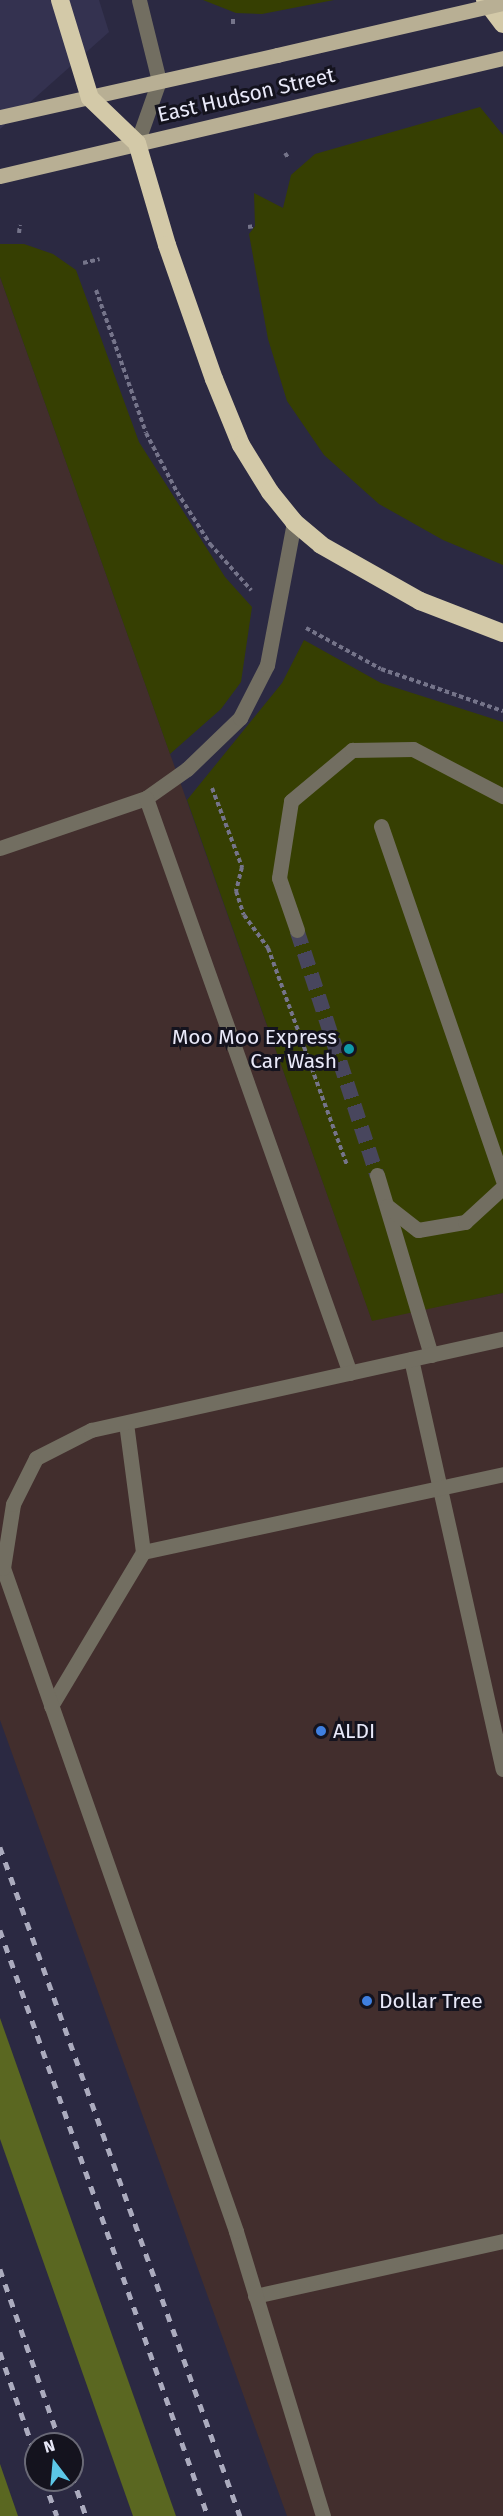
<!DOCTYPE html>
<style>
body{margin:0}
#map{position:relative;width:503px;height:2516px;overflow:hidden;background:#2b2942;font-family:"Fira Sans",sans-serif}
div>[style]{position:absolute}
.commercial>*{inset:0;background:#422e2d}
.built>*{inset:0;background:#343250}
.green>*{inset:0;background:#363f02}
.forest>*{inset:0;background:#5a6721}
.minor-tunnel>*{height:15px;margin-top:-7.5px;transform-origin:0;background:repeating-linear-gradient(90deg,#48465d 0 15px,transparent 0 23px)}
.path>*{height:4px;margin-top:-2px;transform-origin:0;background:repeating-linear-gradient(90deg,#75748a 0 4.5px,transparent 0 7.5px)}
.minor>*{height:15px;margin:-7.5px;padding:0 7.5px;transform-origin:7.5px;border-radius:7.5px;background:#726e61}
.major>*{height:15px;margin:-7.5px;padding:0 7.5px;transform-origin:7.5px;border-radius:7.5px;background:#b8af94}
.highway>*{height:18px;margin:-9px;padding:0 9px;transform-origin:9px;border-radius:9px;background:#d3c9a8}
.rail>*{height:4.5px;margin-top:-2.25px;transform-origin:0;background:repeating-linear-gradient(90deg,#ababbe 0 8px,transparent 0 16px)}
.major-bridge>*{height:15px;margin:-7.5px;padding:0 7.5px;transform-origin:7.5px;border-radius:7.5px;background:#b8af94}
.dots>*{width:16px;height:16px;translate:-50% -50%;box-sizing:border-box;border:3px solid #14131e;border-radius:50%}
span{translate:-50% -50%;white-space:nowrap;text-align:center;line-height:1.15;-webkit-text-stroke:6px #14131e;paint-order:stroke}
.street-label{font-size:21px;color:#e9e9f9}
.poi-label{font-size:21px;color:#e9e9f9}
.right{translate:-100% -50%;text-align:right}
.left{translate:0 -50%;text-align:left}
.north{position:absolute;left:24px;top:2432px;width:60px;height:60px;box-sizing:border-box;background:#14131e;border:2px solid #696976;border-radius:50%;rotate:344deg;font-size:16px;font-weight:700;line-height:24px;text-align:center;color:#e9e9f9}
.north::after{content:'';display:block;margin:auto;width:21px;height:27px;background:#5cc7e7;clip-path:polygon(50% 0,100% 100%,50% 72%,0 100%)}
</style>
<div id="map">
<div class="commercial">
<div style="clip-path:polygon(0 277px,372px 1320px,503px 1293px,503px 2516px,287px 2516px,0 1720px)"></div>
</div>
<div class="built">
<div style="clip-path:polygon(0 0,99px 0,109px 32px,0 129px)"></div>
</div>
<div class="green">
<div style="clip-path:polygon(203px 0,334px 0,262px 14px,236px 13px)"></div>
<div style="clip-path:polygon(480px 107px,503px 135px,503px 565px,443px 540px,379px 504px,324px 455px,287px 401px,268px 339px,249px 234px,255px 226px,254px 193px,283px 208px,291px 175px,315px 154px)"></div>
<div style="clip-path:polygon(0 244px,24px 244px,53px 254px,76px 270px,139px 442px,225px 577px,252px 607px,241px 682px,221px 709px,170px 754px,0 277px)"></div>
<div style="clip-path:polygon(304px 640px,381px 683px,503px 722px,503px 1293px,372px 1321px,187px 800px,282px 683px)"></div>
</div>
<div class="forest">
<div style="clip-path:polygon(0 2018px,176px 2516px,133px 2516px,0 2139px)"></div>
<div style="clip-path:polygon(0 2464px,18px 2516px,0 2516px)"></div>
</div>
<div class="minor-tunnel">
<div style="left:297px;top:930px;width:258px;rotate:71.9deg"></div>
</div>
<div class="path">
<div style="left:233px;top:19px;width:6px;rotate:90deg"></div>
<div style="left:285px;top:153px;width:7px;rotate:56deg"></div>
<div style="left:248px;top:227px;width:7px;rotate:-8deg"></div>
<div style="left:19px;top:233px;width:8px;rotate:-83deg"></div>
<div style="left:83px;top:263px;width:17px;rotate:-13deg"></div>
<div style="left:96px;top:290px;width:151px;rotate:70.7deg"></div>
<div style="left:146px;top:433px;width:67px;rotate:62.3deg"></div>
<div style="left:177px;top:492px;width:62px;rotate:57.6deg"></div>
<div style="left:210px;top:544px;width:62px;rotate:48.3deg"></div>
<div style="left:306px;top:628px;width:85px;rotate:28.7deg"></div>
<div style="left:381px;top:669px;width:129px;rotate:19deg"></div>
<div style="left:212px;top:788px;width:85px;rotate:69.2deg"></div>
<div style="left:242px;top:867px;width:25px;rotate:104deg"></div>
<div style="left:236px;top:891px;width:25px;rotate:72deg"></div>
<div style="left:244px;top:915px;width:41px;rotate:54deg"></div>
<div style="left:268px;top:948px;width:231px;rotate:70deg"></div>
</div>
<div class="minor">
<div style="left:137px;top:143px;width:66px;rotate:-70.5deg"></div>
<div style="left:159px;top:81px;width:83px;rotate:-103.9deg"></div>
<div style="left:146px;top:798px;width:50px;rotate:-35.3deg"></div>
<div style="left:187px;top:769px;width:74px;rotate:-43.9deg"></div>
<div style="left:240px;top:718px;width:59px;rotate:-63deg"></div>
<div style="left:267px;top:665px;width:146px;rotate:-79.3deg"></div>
<div style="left:381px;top:826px;width:375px;rotate:71deg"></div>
<div style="left:0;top:848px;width:154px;rotate:-18.9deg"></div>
<div style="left:146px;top:798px;width:610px;rotate:70.47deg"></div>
<div style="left:297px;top:930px;width:55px;rotate:-109.1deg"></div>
<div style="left:279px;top:878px;width:78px;rotate:-81.1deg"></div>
<div style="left:291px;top:801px;width:80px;rotate:-39.9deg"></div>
<div style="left:352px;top:750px;width:61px;rotate:-0.9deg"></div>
<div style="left:413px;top:749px;width:102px;rotate:27.6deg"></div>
<div style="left:377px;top:1175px;width:188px;rotate:73.3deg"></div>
<div style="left:387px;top:1206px;width:39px;rotate:38deg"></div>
<div style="left:418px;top:1230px;width:48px;rotate:-9.7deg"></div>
<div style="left:465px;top:1222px;width:52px;rotate:-42.6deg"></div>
<div style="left:411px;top:1359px;width:420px;rotate:77.4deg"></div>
<div style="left:143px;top:1552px;width:368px;rotate:-12.2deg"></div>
<div style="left:51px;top:1706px;width:179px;rotate:-59.1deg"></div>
<div style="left:143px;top:1552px;width:130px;rotate:-97.5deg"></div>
<div style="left:255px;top:2296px;width:254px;rotate:-12.5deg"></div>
<div style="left:323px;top:2516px;width:298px;rotate:-107deg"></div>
<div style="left:236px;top:2231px;width:703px;rotate:-109.36deg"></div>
<div style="left:3px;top:1568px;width:65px;rotate:-81.1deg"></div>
<div style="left:13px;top:1504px;width:51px;rotate:-63.4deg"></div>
<div style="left:36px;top:1458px;width:62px;rotate:-27deg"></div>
<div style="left:91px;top:1430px;width:422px;rotate:-12.5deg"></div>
</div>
<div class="major">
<div style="left:0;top:117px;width:284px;rotate:-12.6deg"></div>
<div style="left:0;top:176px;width:517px;rotate:-13.2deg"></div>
</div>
<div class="highway">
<div style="left:60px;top:0;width:102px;rotate:73deg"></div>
<div style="left:90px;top:98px;width:65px;rotate:43.8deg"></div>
<div style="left:137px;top:143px;width:106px;rotate:73.6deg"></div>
<div style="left:167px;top:245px;width:142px;rotate:70.7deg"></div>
<div style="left:214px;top:379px;width:71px;rotate:67.8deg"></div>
<div style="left:241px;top:445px;width:55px;rotate:58.3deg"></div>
<div style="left:270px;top:492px;width:38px;rotate:51deg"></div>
<div style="left:294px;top:522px;width:35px;rotate:40deg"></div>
<div style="left:321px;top:545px;width:114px;rotate:29.5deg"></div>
<div style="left:420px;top:601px;width:89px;rotate:21.1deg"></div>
<div style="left:485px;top:0;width:30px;rotate:53deg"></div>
</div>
<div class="rail">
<div style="left:0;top:1847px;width:711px;rotate:70.26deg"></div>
<div style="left:0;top:1930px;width:622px;rotate:70.46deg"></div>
<div style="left:0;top:2269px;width:185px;rotate:70.8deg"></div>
<div style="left:0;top:2352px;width:110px;rotate:70.9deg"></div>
<div style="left:72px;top:2475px;width:43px;rotate:71.1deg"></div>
<div style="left:44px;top:2480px;width:38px;rotate:70deg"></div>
</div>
<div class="major-bridge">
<div style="left:277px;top:55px;width:232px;rotate:-13deg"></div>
</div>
<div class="dots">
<div style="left:349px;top:1049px;background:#0f9aa8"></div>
<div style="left:321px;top:1731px;background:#3f7fe0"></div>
<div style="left:367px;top:2001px;background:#3f7fe0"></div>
</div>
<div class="street-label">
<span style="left:246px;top:95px;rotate:-13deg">East Hudson Street</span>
</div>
<div class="poi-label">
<span class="right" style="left:337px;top:1049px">Moo Moo Express<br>Car Wash</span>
<span class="left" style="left:333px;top:1731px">ALDI</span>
<span class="left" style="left:379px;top:2001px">Dollar Tree</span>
</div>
<div class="north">N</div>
</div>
